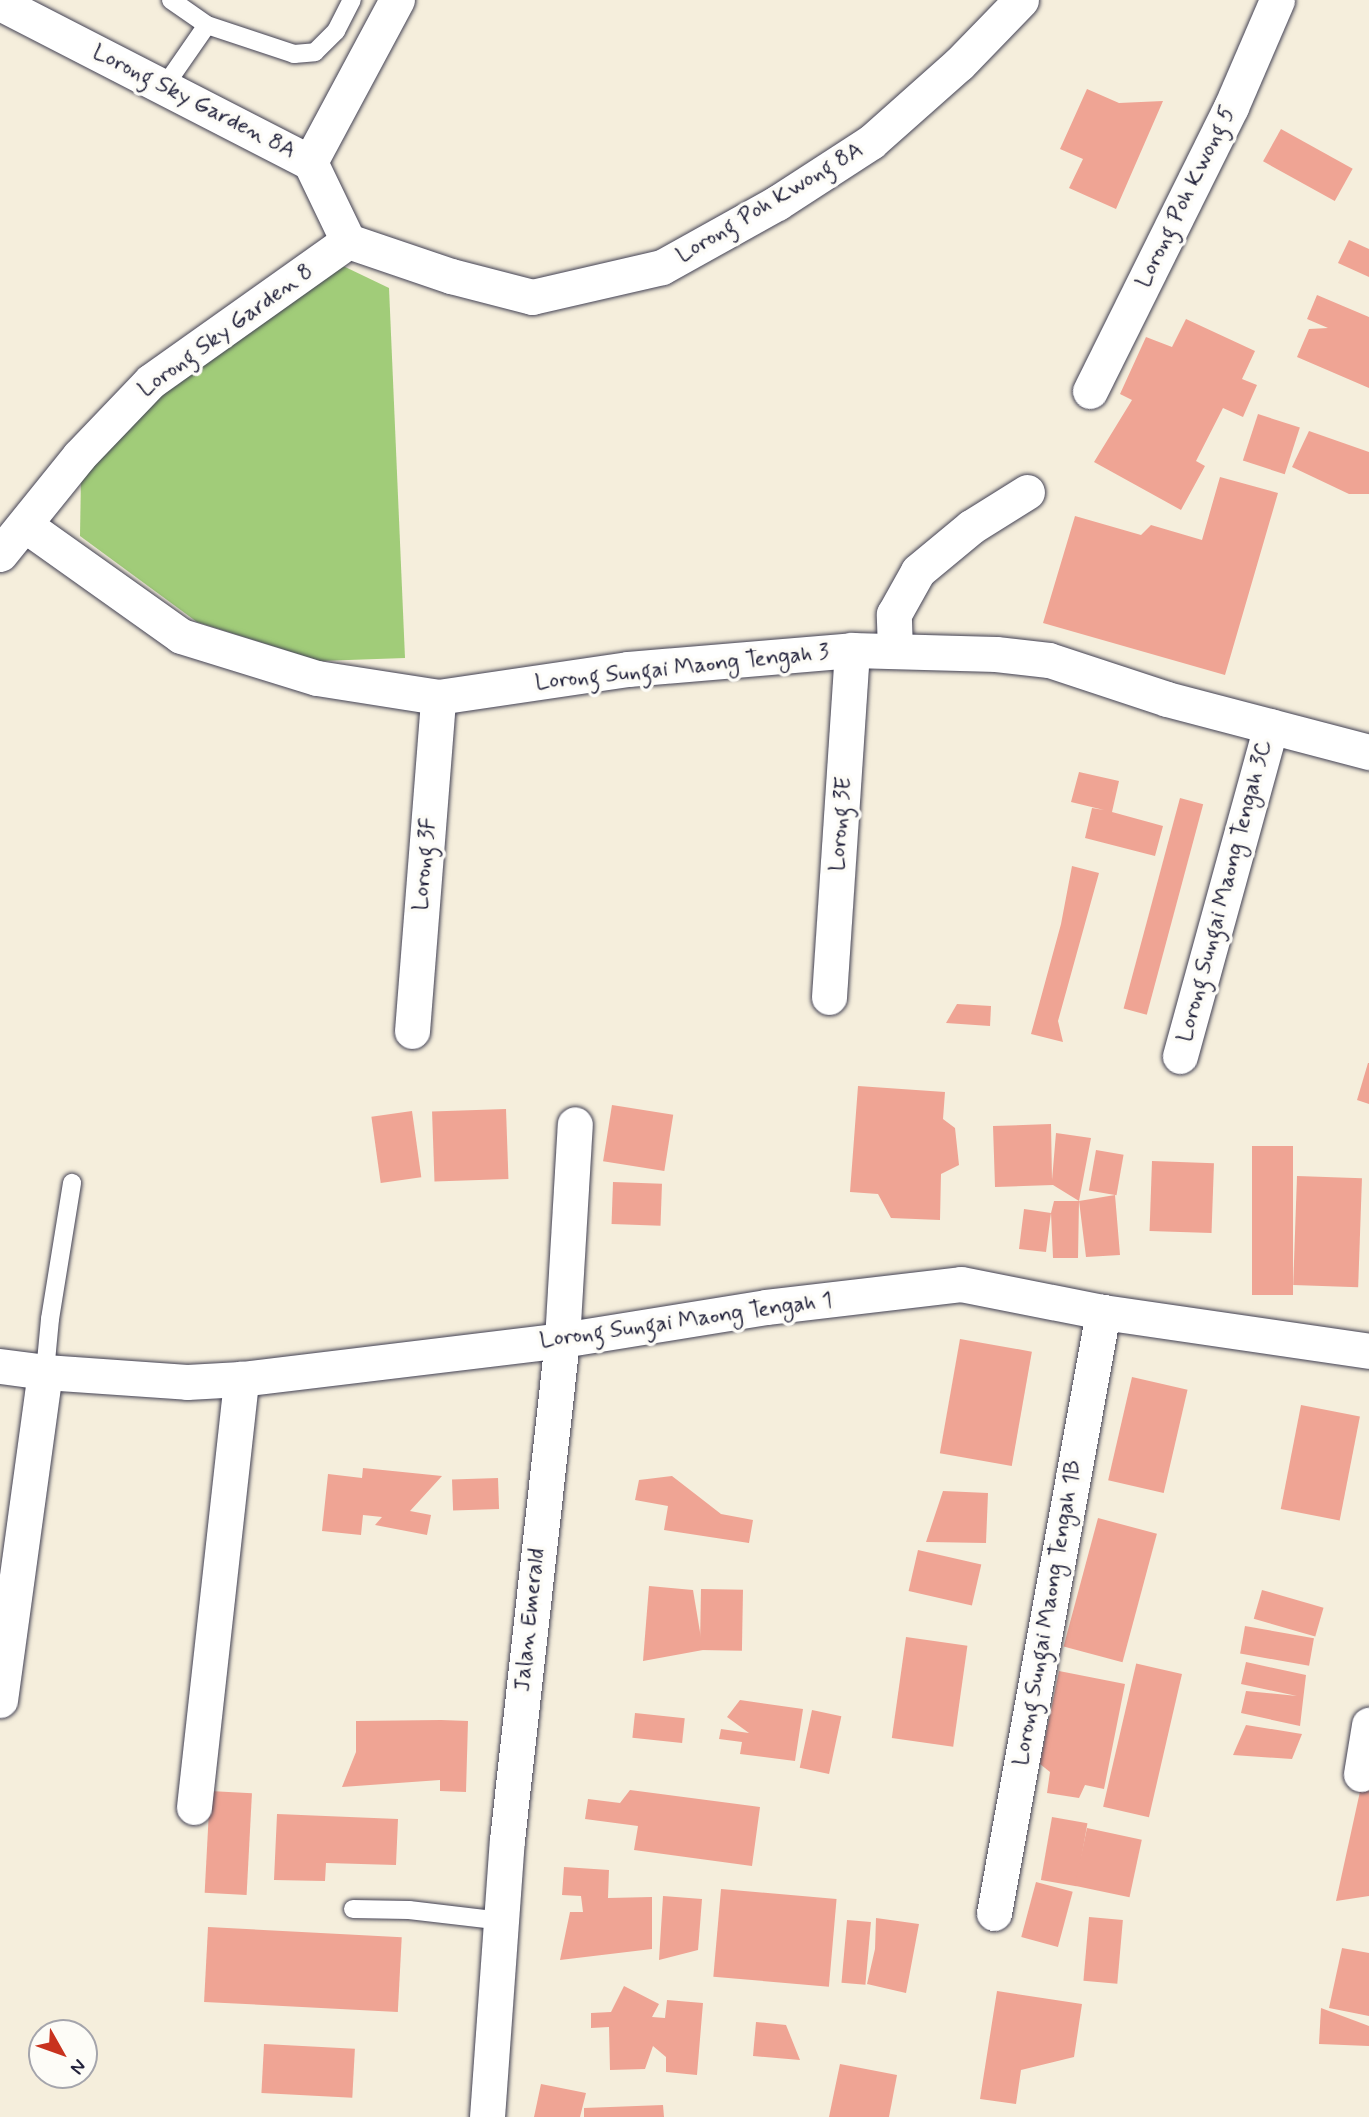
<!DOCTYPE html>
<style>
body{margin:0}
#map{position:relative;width:1369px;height:2117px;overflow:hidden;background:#f5eedc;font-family:Mynerve,sans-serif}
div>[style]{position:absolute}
.green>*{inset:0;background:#a1cc79}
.building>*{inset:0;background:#efa494;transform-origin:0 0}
.roads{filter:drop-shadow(0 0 2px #424153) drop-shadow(0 0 2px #424153)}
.service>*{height:18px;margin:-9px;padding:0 9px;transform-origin:9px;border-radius:9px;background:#fff}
.minor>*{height:35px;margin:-17.5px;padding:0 17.5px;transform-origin:17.5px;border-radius:17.5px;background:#fff}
span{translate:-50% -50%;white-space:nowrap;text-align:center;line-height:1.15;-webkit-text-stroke:7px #fdfcf7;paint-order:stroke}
.street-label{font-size:23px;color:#22223b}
.north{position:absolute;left:28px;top:2019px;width:70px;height:70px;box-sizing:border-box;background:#fdfcf7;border:2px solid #a5a5ac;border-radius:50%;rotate:130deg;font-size:19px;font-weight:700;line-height:28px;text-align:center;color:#22223b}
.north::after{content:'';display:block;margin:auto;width:24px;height:32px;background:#c8321e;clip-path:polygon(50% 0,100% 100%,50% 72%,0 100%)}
</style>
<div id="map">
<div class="green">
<div style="clip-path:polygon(341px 265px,389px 288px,405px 658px,320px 661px,197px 622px,80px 536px,81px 477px,159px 387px)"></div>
</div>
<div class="building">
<div style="clip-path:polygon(1087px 89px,1119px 103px,1163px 101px,1116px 209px,1069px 188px,1083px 159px,1060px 149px)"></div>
<div style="left:1281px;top:129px;width:82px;height:37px;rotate:29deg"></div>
<div style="clip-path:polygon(1349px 240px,1369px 249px,1369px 277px,1338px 263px)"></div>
<div style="clip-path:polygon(1317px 295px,1369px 317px,1369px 388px,1297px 357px,1309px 329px,1328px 328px,1307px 319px)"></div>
<div style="clip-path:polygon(1186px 319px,1255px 351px,1242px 379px,1257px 385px,1243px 417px,1223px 408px,1196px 461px,1205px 466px,1181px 510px,1094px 462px,1132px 400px,1120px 394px,1146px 337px,1172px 347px)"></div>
<div style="left:1258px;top:414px;width:44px;height:49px;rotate:18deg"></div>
<div style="clip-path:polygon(1309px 431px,1369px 452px,1369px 494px,1349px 494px,1292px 467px)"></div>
<div style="clip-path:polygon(1220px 477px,1278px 493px,1225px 675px,1043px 623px,1075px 516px,1141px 535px,1151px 525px,1202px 540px)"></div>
<div style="clip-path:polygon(1079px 772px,1119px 781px,1112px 812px,1163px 826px,1155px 856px,1085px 838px,1092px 808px,1104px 810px,1071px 802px)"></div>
<div style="left:1180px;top:798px;width:24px;height:218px;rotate:15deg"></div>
<div style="clip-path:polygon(1072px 866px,1099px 873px,1058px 1021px,1063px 1042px,1031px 1034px,1061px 924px)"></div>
<div style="clip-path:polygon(957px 1004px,991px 1006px,990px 1026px,946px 1023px)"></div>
<div style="clip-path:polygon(1368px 1063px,1369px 1063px,1369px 1104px,1357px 1100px)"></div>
<div style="clip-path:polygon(858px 1086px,945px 1092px,943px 1119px,955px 1128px,959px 1165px,941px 1174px,940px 1220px,891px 1218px,878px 1194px,850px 1192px)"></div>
<div style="left:612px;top:1105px;width:62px;height:57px;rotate:9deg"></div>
<div style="left:506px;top:1109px;width:70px;height:74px;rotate:88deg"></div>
<div style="left:412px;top:1111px;width:67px;height:41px;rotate:82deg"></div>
<div style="clip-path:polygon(1051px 1124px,1052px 1180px,1056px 1133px,1091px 1138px,1079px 1201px,1115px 1195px,1120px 1255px,1086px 1257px,1079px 1201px,1078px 1258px,1053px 1258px,1051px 1213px,1046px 1252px,1019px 1249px,1024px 1209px,1051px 1213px,1054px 1201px,1079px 1201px,1053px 1185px,995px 1187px,993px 1126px)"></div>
<div style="left:1252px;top:1146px;width:41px;height:149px"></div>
<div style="left:1096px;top:1150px;width:28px;height:41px;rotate:10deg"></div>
<div style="left:1152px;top:1161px;width:62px;height:70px;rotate:2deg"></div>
<div style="left:1297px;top:1176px;width:65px;height:109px;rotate:2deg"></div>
<div style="left:613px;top:1182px;width:49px;height:42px;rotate:2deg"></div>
<div style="left:960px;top:1339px;width:73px;height:116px;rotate:10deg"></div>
<div style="left:1132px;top:1377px;width:57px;height:106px;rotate:13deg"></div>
<div style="left:1301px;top:1405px;width:60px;height:106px;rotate:11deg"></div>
<div style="clip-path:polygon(363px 1468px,442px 1476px,410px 1511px,431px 1515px,427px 1535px,375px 1525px,382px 1517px,363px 1515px,361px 1535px,322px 1531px,328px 1474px,362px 1478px)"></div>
<div style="clip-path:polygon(672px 1476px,721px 1514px,753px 1520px,749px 1543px,664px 1530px,668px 1506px,635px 1500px,639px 1480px)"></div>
<div style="left:498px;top:1478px;width:31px;height:46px;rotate:88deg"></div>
<div style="clip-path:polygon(943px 1491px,988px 1493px,986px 1543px,926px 1542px)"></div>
<div style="left:1098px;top:1518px;width:61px;height:133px;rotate:15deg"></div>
<div style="left:918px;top:1550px;width:65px;height:42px;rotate:13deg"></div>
<div style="clip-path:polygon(649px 1586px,693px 1590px,703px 1650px,643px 1661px)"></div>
<div style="left:701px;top:1589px;width:42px;height:61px;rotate:1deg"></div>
<div style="left:1262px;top:1590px;width:64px;height:30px;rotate:16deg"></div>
<div style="left:1245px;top:1626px;width:70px;height:28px;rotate:10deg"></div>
<div style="left:906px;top:1637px;width:62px;height:102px;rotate:8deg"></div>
<div style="clip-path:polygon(1246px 1662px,1306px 1675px,1300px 1726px,1241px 1713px,1246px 1691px,1297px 1696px,1241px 1684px)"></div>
<div style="clip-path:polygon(1059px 1671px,1125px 1684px,1104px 1789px,1085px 1785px,1079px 1798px,1047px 1793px,1050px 1772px,1040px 1764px)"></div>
<div style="left:1182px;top:1674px;width:147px;height:47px;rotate:103deg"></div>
<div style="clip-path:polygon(740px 1700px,803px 1709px,795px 1761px,740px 1754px,742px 1742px,719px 1739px,721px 1729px,749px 1733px,727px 1717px)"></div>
<div style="left:812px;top:1710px;width:30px;height:59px;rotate:12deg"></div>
<div style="left:635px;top:1713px;width:50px;height:25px;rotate:6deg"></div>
<div style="clip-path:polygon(441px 1720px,468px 1721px,466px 1792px,440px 1791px,440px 1780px,342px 1787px,356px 1752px,356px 1721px)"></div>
<div style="clip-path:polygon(1246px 1725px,1302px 1734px,1292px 1759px,1233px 1755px)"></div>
<div style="clip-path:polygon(1361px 1787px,1369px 1789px,1369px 1896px,1336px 1901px)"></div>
<div style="clip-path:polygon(630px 1790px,760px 1807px,752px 1866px,634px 1850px,638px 1826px,585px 1819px,588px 1799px,620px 1803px)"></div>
<div style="left:210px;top:1791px;width:42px;height:102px;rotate:3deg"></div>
<div style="clip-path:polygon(277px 1814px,398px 1819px,396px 1865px,326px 1863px,325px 1881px,274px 1880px)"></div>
<div style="left:1052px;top:1817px;width:36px;height:64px;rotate:10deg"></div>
<div style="left:1087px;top:1828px;width:56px;height:59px;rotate:12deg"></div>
<div style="clip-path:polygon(564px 1867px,609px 1870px,608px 1898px,652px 1897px,652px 1949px,560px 1960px,570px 1912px,583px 1912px,581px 1896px,562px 1895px)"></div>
<div style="left:1036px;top:1882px;width:38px;height:57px;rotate:15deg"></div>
<div style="left:721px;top:1889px;width:116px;height:88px;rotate:5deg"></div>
<div style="clip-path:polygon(663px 1896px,702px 1899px,698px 1950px,659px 1960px)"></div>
<div style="left:1089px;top:1917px;width:34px;height:64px;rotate:5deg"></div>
<div style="clip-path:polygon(876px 1918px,919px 1924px,906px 1993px,867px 1984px,875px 1949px)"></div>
<div style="left:847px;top:1920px;width:24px;height:63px;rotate:5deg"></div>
<div style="left:208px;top:1927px;width:194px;height:75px;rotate:3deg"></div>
<div style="clip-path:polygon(1342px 1948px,1369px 1953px,1369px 2016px,1329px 2008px)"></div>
<div style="clip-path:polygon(624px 1986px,659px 2004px,652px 2017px,665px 2018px,667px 2000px,703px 2003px,697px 2075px,666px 2072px,666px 2057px,653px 2046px,645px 2069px,610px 2070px,609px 2027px,591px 2028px,591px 2013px,611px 2012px)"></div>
<div style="clip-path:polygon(997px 1991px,1082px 2004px,1074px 2057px,1021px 2070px,1016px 2104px,980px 2099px)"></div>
<div style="clip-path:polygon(1321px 2008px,1369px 2026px,1369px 2046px,1319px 2044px)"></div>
<div style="clip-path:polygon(756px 2022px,786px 2025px,800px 2060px,753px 2056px)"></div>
<div style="left:264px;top:2044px;width:91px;height:49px;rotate:3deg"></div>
<div style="clip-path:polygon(840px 2064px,897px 2075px,889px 2117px,829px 2117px)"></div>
<div style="clip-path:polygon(541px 2084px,586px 2093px,580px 2117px,534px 2117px)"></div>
<div style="clip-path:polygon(663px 2105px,664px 2117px,584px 2117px,584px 2108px)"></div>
</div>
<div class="roads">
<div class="service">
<div style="left:171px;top:0;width:44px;rotate:34.8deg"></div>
<div style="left:164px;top:87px;width:75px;rotate:-55.3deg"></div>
<div style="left:207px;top:25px;width:92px;rotate:18.4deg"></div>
<div style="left:294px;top:54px;width:21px;rotate:-5deg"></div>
<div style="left:315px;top:52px;width:30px;rotate:-45deg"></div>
<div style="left:336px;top:31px;width:35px;rotate:-63deg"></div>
<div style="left:45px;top:1372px;width:53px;rotate:-84.6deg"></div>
<div style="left:50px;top:1319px;width:138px;rotate:-80.8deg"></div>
<div style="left:353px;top:1909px;width:56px;rotate:1deg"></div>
<div style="left:409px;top:1910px;width:95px;rotate:6.7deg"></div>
</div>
<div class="minor">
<div style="left:0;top:3px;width:348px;rotate:27.2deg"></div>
<div style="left:310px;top:162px;width:88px;rotate:64.3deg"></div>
<div style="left:310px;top:162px;width:184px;rotate:-61.8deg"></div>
<div style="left:348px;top:241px;width:109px;rotate:18.8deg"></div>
<div style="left:451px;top:276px;width:84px;rotate:14.5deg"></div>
<div style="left:532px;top:297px;width:133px;rotate:-13deg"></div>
<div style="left:662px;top:267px;width:132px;rotate:-29.1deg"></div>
<div style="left:777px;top:203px;width:112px;rotate:-33deg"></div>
<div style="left:871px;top:142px;width:118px;rotate:-41.6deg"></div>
<div style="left:959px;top:64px;width:89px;rotate:-45.9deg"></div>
<div style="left:1090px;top:391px;width:317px;rotate:-63.6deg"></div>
<div style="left:1231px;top:107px;width:116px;rotate:-66.7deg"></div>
<div style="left:25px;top:525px;width:191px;rotate:35.4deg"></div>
<div style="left:181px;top:636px;width:142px;rotate:17.2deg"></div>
<div style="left:317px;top:678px;width:122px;rotate:8.9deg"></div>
<div style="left:438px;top:697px;width:192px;rotate:-8.4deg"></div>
<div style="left:628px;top:669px;width:225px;rotate:-4.8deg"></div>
<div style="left:852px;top:650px;width:144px;rotate:1.6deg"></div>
<div style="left:996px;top:654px;width:53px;rotate:6.5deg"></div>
<div style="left:1049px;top:660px;width:124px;rotate:18.3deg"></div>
<div style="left:1167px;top:699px;width:209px;rotate:14.7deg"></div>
<div style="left:0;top:554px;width:126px;rotate:-51.1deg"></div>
<div style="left:79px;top:456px;width:104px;rotate:-46.2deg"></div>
<div style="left:151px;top:381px;width:242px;rotate:-35.4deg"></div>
<div style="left:895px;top:650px;width:36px;rotate:-92deg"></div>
<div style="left:894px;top:614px;width:49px;rotate:-60.8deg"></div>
<div style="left:918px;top:571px;width:69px;rotate:-39.7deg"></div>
<div style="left:971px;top:527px;width:66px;rotate:-32deg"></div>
<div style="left:829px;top:997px;width:348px;rotate:-86.2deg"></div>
<div style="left:412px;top:1031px;width:335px;rotate:-85.5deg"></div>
<div style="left:1180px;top:1056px;width:342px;rotate:-74.6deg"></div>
<div style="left:0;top:1366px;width:45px;rotate:7.6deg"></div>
<div style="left:45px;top:1372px;width:142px;rotate:4deg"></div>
<div style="left:187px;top:1382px;width:54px;rotate:-3.2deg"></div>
<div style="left:241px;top:1379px;width:323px;rotate:-6.9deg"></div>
<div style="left:562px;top:1340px;width:207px;rotate:-9.2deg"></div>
<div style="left:766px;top:1307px;width:196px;rotate:-6.7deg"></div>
<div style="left:961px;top:1284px;width:145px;rotate:11.2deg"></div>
<div style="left:1103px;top:1312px;width:269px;rotate:8.3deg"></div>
<div style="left:0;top:1700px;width:331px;rotate:-82.2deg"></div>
<div style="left:1361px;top:1774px;width:50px;rotate:-80.7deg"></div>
<div style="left:194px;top:1807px;width:431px;rotate:-83.7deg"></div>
<div style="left:994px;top:1913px;width:611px;rotate:-79.72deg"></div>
<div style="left:487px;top:2117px;width:278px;rotate:-85.9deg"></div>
<div style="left:507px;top:1840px;width:503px;rotate:-83.72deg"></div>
<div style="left:562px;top:1340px;width:216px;rotate:-86.6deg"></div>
</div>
</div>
<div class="street-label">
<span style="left:194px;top:102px;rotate:27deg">Lorong Sky Garden 8A</span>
<span style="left:1186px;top:197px;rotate:-64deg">Lorong Poh Kwong 5</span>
<span style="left:770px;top:203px;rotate:-31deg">Lorong Poh Kwong 8A</span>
<span style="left:226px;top:331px;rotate:-36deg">Lorong Sky Garden 8</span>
<span style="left:682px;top:668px;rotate:-6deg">Lorong Sungai Maong Tengah 3</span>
<span style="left:841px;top:824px;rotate:-86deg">Lorong 3E</span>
<span style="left:425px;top:864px;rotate:-85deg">Lorong 3F</span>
<span style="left:1225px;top:891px;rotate:-75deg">Lorong Sungai Maong Tengah 3C</span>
<span style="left:686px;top:1321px;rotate:-8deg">Lorong Sungai Maong Tengah 1</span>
<span style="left:1048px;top:1613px;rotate:-80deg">Lorong Sungai Maong Tengah 1B</span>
<span style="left:530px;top:1620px;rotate:-84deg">Jalan Emerald</span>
</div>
<div class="north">N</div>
</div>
